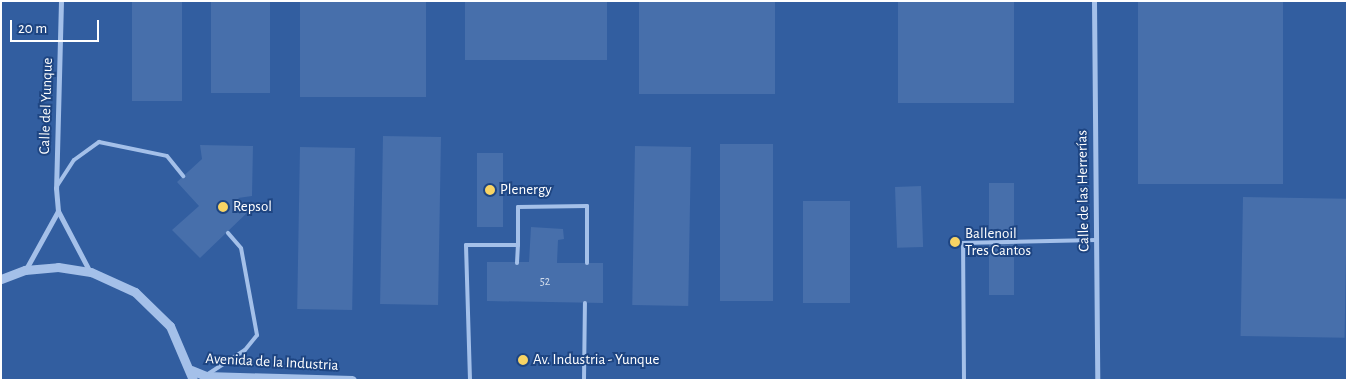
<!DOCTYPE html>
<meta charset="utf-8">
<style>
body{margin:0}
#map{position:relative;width:1348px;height:381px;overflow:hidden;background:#1e4582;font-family:"Alegreya Sans",sans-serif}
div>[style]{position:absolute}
.green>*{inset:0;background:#325ea0;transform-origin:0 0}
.building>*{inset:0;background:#476fab;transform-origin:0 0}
.service>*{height:4px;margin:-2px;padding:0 2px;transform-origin:2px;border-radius:2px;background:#a4c0e9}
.minor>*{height:5px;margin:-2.5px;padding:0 2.5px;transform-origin:2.5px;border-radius:2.5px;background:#a4c0e9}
.tertiary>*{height:9px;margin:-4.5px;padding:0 4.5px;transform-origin:4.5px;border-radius:4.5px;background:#a4c0e9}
.dots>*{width:14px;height:14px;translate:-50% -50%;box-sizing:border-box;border:2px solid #1e4582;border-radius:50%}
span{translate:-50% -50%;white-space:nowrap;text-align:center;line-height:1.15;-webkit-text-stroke:4px #1e4582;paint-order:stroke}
.number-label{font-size:12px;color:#d1dbea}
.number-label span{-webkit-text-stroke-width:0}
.street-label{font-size:15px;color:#fff}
.poi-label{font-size:15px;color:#fff}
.left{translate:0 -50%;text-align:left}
.frame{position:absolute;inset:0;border:2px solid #fff;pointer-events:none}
.scale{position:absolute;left:10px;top:20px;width:89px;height:22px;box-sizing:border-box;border:2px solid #fff;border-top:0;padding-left:6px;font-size:15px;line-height:18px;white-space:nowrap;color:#fff;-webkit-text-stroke:4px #1e4582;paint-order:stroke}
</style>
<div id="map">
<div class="green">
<div style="left:1px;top:1px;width:1346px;height:379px"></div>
</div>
<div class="building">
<div style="left:132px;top:1px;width:50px;height:100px"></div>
<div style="left:211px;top:1px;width:59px;height:92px"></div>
<div style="left:300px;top:1px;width:126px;height:96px"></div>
<div style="left:465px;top:1px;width:142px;height:59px"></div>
<div style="left:639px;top:1px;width:136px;height:93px"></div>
<div style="left:898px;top:1px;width:116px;height:102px"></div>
<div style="left:1138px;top:1px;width:145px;height:183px"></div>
<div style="left:383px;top:136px;width:58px;height:168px;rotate:1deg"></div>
<div style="left:720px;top:144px;width:53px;height:157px"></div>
<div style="clip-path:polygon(200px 145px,253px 146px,252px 196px,238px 198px,251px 209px,200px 258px,172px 230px,199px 206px,177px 182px,202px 159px)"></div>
<div style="left:635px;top:146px;width:56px;height:159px;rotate:1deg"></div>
<div style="left:300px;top:147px;width:55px;height:162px;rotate:1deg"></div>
<div style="left:477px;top:153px;width:26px;height:74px"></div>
<div style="left:989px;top:183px;width:25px;height:112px"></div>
<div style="left:921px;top:186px;width:61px;height:26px;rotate:88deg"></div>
<div style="left:1243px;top:197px;width:104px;height:139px;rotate:1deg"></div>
<div style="left:803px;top:201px;width:47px;height:102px"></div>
<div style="clip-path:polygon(531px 227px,563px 229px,564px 239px,558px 240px,557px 263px,603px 263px,603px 303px,487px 301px,487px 262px,529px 262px)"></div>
</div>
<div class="service">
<div style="left:57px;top:186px;width:31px;rotate:-57deg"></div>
<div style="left:74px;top:160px;width:31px;rotate:-36deg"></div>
<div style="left:99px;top:142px;width:69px;rotate:11.6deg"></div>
<div style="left:167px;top:156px;width:26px;rotate:51deg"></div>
<div style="left:517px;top:263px;width:18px;rotate:-87deg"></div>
<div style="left:208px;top:374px;width:44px;rotate:-33deg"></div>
<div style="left:245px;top:350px;width:19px;rotate:-51deg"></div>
<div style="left:257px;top:335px;width:88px;rotate:-100.4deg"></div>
<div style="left:241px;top:248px;width:20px;rotate:-131deg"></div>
<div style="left:470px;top:380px;width:135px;rotate:-91.7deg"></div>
<div style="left:466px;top:245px;width:52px"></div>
<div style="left:518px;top:245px;width:38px;rotate:-90deg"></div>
<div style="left:518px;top:207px;width:69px;rotate:-0.8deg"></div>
<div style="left:587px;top:206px;width:57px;rotate:90deg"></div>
<div style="left:584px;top:380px;width:77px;rotate:-89.3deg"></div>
<div style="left:964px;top:380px;width:137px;rotate:-90.4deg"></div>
<div style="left:963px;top:243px;width:133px;rotate:-1.3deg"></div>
</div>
<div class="minor">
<div style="left:61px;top:1px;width:187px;rotate:91.5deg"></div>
<div style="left:56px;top:188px;width:23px;rotate:85deg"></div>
<div style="left:58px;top:211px;width:69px;rotate:62.3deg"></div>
<div style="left:1094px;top:1px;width:379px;rotate:89.5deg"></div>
<div style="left:26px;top:269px;width:66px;rotate:-61.1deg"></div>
</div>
<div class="tertiary">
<div style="left:1px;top:279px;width:26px;rotate:-21deg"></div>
<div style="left:25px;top:270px;width:33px;rotate:-5deg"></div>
<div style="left:58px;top:267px;width:33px;rotate:9deg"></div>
<div style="left:91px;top:272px;width:48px;rotate:24.4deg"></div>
<div style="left:135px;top:292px;width:49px;rotate:44.2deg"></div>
<div style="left:170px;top:326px;width:59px;rotate:66.9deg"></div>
<div style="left:191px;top:370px;width:16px;rotate:22deg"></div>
<div style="left:206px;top:376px;width:146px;rotate:1.6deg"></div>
</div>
<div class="dots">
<div style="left:490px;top:190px;background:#f8d464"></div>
<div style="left:223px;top:207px;background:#f8d464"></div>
<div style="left:955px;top:242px;background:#f8d464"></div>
<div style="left:523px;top:360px;background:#f8d464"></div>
</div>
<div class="number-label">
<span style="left:545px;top:282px">52</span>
</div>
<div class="street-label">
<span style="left:46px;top:106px;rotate:-88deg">Calle del Yunque</span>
<span style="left:1083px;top:191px;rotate:-91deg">Calle de las Herrerías</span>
<span style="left:272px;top:362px;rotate:3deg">Avenida de la Industria</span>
</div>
<div class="poi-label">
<span class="left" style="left:500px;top:190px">Plenergy</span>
<span class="left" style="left:233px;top:207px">Repsol</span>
<span class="left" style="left:965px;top:242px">Ballenoil<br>Tres Cantos</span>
<span class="left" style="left:533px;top:360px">Av. Industria - Yunque</span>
</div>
<div class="frame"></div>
<div class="scale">20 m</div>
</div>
